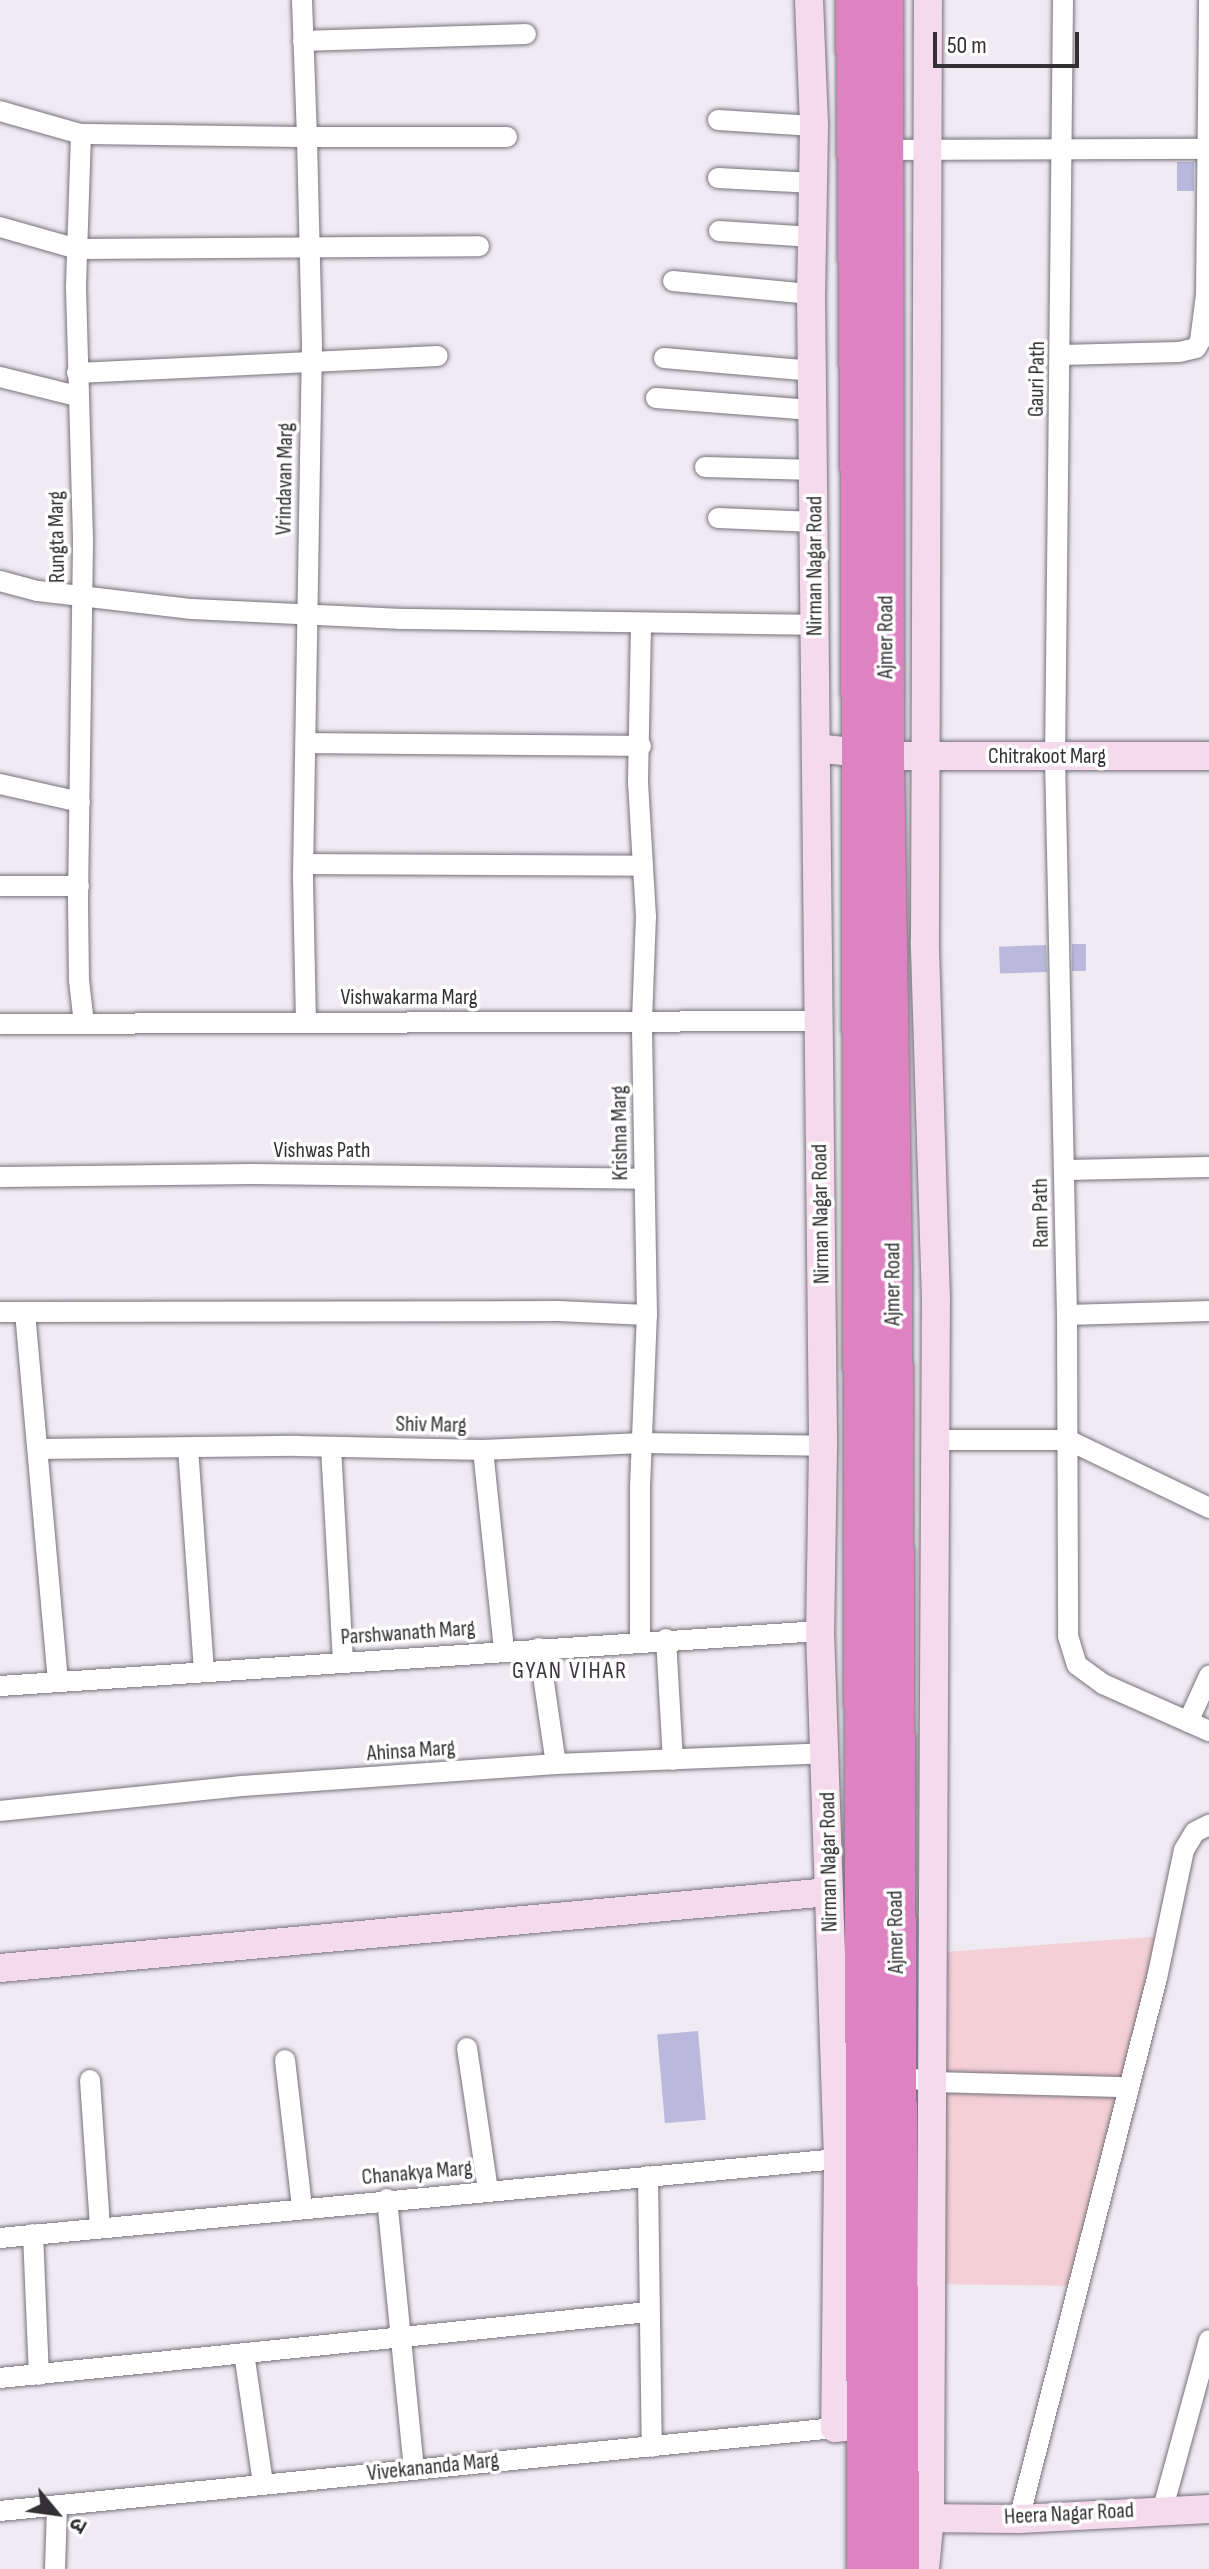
<!DOCTYPE html>
<meta charset="utf-8">
<style>
body{margin:0}
#map{position:relative;width:1209px;height:2569px;overflow:hidden;background:#f0ebf3;font-family:"Sofia Sans Condensed","Noto Sans Devanagari",sans-serif}
div>[style]{position:absolute}
.green>*{inset:0;background:#f4cfd6}
.building>*{inset:0;background:#bab8dd;transform-origin:0 0}
.roads{filter:drop-shadow(0 0 2px #77727a) drop-shadow(0 0 2px #77727a)}
.street>*{height:20px;margin:-10px;padding:0 10px;transform-origin:10px;border-radius:10px;background:#fff}
.secondary>*{height:28px;margin:-14px;padding:0 14px;transform-origin:14px;border-radius:14px;background:#f5daed}
.highway>*{height:36px;margin:-18px;padding:0 18px;transform-origin:18px;border-radius:18px;background:#de82c2}
span{translate:-50% -50%;white-space:nowrap;text-align:center;line-height:1.15;-webkit-text-stroke:7px #fff;paint-order:stroke}
.street-label{font-size:22px;color:#333034}
.neighbourhood-label{font-size:24px;color:#3b363d;letter-spacing:2px}
.north{position:absolute;left:16px;top:2473px;width:80px;height:80px;-webkit-text-stroke:6px #fff;paint-order:stroke;rotate:119deg;font-size:22px;font-weight:700;line-height:32px;text-align:center;color:#333034}
.north::after{content:'';display:block;margin:auto;width:28px;height:36px;background:#333034;clip-path:polygon(50% 0,100% 100%,50% 72%,0 100%)}
.scale{position:absolute;left:933px;top:32px;width:146px;height:36px;box-sizing:border-box;border:4px solid #333034;border-top:0;padding-left:10px;font-size:24px;line-height:28px;white-space:nowrap;color:#333034;-webkit-text-stroke:6px #fff;paint-order:stroke}
</style>
<div id="map">
<div class="green">
<div style="clip-path:polygon(1165px 1936px,1079px 2286px,930px 2284px,945px 1952px)"></div>
</div>
<div class="building">
<div style="left:1177px;top:162px;width:17px;height:29px"></div>
<div style="left:1072px;top:944px;width:14px;height:27px"></div>
<div style="left:1046px;top:945px;width:27px;height:47px;rotate:88deg"></div>
<div style="left:698px;top:2031px;width:89px;height:41px;rotate:85deg"></div>
</div>
<div class="roads">
<div class="street">
<div style="left:1063px;top:0;width:758px;rotate:90.6deg"></div>
<div style="left:1055px;top:758px;width:557px;rotate:88.77deg"></div>
<div style="left:1067px;top:1315px;width:321px;rotate:89.8deg"></div>
<div style="left:1068px;top:1636px;width:30px;rotate:73deg"></div>
<div style="left:1077px;top:1665px;width:32px;rotate:36deg"></div>
<div style="left:1103px;top:1684px;width:116px;rotate:23.9deg"></div>
<div style="left:303px;top:41px;width:223px;rotate:-1.8deg"></div>
<div style="left:0;top:111px;width:84px;rotate:15.9deg"></div>
<div style="left:81px;top:134px;width:154px;rotate:91.9deg"></div>
<div style="left:76px;top:288px;width:255px;rotate:88.4deg"></div>
<div style="left:83px;top:543px;width:357px;rotate:90.8deg"></div>
<div style="left:78px;top:900px;width:80px;rotate:89.3deg"></div>
<div style="left:79px;top:980px;width:44px;rotate:83.5deg"></div>
<div style="left:718px;top:120px;width:96px;rotate:3.6deg"></div>
<div style="left:81px;top:134px;width:226px;rotate:0.8deg"></div>
<div style="left:307px;top:137px;width:137px;rotate:-92.1deg"></div>
<div style="left:885px;top:150px;width:324px;rotate:-0.2deg"></div>
<div style="left:718px;top:178px;width:96px;rotate:3deg"></div>
<div style="left:0;top:227px;width:80px;rotate:15.9deg"></div>
<div style="left:77px;top:249px;width:402px;rotate:-0.4deg"></div>
<div style="left:719px;top:231px;width:94px;rotate:3.7deg"></div>
<div style="left:673px;top:281px;width:139px;rotate:5.4deg"></div>
<div style="left:1061px;top:355px;width:118px;rotate:-1.5deg"></div>
<div style="left:1179px;top:352px;width:17px;rotate:-13deg"></div>
<div style="left:1196px;top:348px;width:8px;rotate:-60deg"></div>
<div style="left:1200px;top:341px;width:46px;rotate:-82.6deg"></div>
<div style="left:1206px;top:295px;width:295px;rotate:-89.4deg"></div>
<div style="left:664px;top:358px;width:150px;rotate:5deg"></div>
<div style="left:77px;top:373px;width:361px;rotate:-2.7deg"></div>
<div style="left:0;top:377px;width:79px;rotate:13.9deg"></div>
<div style="left:656px;top:398px;width:156px;rotate:4.4deg"></div>
<div style="left:705px;top:467px;width:110px;rotate:1.6deg"></div>
<div style="left:718px;top:518px;width:97px;rotate:2.4deg"></div>
<div style="left:0;top:581px;width:39px;rotate:15deg"></div>
<div style="left:38px;top:591px;width:155px;rotate:6.7deg"></div>
<div style="left:192px;top:609px;width:210px;rotate:2.7deg"></div>
<div style="left:402px;top:619px;width:413px;rotate:0.8deg"></div>
<div style="left:306px;top:743px;width:335px;rotate:0.5deg"></div>
<div style="left:0;top:784px;width:82px;rotate:12.7deg"></div>
<div style="left:304px;top:864px;width:339px;rotate:0.3deg"></div>
<div style="left:0;top:886px;width:79px"></div>
<div style="left:306px;top:1023px;width:148px;rotate:-91.2deg"></div>
<div style="left:303px;top:875px;width:531px;rotate:-89.03deg"></div>
<div style="left:312px;top:344px;width:207px;rotate:-91.4deg"></div>
<div style="left:307px;top:137px;width:200px"></div>
<div style="left:0;top:1024px;width:819px;rotate:-0.21deg"></div>
<div style="left:1065px;top:1170px;width:144px;rotate:-1.2deg"></div>
<div style="left:0;top:1177px;width:252px;rotate:-0.7deg"></div>
<div style="left:252px;top:1174px;width:392px;rotate:0.7deg"></div>
<div style="left:0;top:1312px;width:558px;rotate:-0.1deg"></div>
<div style="left:558px;top:1311px;width:89px;rotate:2.6deg"></div>
<div style="left:25px;top:1312px;width:370px;rotate:84.9deg"></div>
<div style="left:1067px;top:1315px;width:142px;rotate:-1.6deg"></div>
<div style="left:935px;top:1440px;width:133px"></div>
<div style="left:1068px;top:1440px;width:157px;rotate:25.7deg"></div>
<div style="left:331px;top:1447px;width:215px;rotate:86.8deg"></div>
<div style="left:188px;top:1448px;width:224px;rotate:85.9deg"></div>
<div style="left:38px;top:1449px;width:259px;rotate:-0.7deg"></div>
<div style="left:297px;top:1446px;width:186px;rotate:1.2deg"></div>
<div style="left:483px;top:1450px;width:159px;rotate:-2.5deg"></div>
<div style="left:642px;top:1443px;width:181px;rotate:0.9deg"></div>
<div style="left:483px;top:1450px;width:202px;rotate:84deg"></div>
<div style="left:666px;top:1639px;width:121px;rotate:86.7deg"></div>
<div style="left:640px;top:1641px;width:154px;rotate:-90deg"></div>
<div style="left:640px;top:1487px;width:172px;rotate:-87.7deg"></div>
<div style="left:647px;top:1315px;width:295px;rotate:-91deg"></div>
<div style="left:642px;top:1020px;width:103px;rotate:-87.8deg"></div>
<div style="left:646px;top:917px;width:136px;rotate:-93.4deg"></div>
<div style="left:638px;top:781px;width:156px;rotate:-88.9deg"></div>
<div style="left:539px;top:1648px;width:117px;rotate:81.7deg"></div>
<div style="left:0;top:1686px;width:822px;rotate:-3.84deg"></div>
<div style="left:1188px;top:1722px;width:51px;rotate:-65.5deg"></div>
<div style="left:0;top:1811px;width:243px;rotate:-5.9deg"></div>
<div style="left:242px;top:1786px;width:315px;rotate:-4deg"></div>
<div style="left:556px;top:1764px;width:270px;rotate:-2.3deg"></div>
<div style="left:467px;top:2048px;width:145px;rotate:81.6deg"></div>
<div style="left:285px;top:2060px;width:148px;rotate:83.4deg"></div>
<div style="left:898px;top:2076px;width:36px;rotate:10deg"></div>
<div style="left:933px;top:2082px;width:196px;rotate:1.5deg"></div>
<div style="left:90px;top:2080px;width:146px;rotate:86.1deg"></div>
<div style="left:648px;top:2176px;width:271px;rotate:89.2deg"></div>
<div style="left:387px;top:2199px;width:271px;rotate:84.3deg"></div>
<div style="left:33px;top:2234px;width:141px;rotate:87.6deg"></div>
<div style="left:0;top:2238px;width:842px;rotate:-5.39deg"></div>
<div style="left:244px;top:2353px;width:132px;rotate:81.7deg"></div>
<div style="left:0;top:2378px;width:652px;rotate:-5.81deg"></div>
<div style="left:1163px;top:2508px;width:174px;rotate:-74.7deg"></div>
<div style="left:0;top:2511px;width:839px;rotate:-5.68deg"></div>
<div style="left:1019px;top:2519px;width:558px;rotate:-75.69deg"></div>
<div style="left:1157px;top:1978px;width:131px;rotate:-78.1deg"></div>
<div style="left:1184px;top:1850px;width:21px;rotate:-59deg"></div>
<div style="left:1195px;top:1832px;width:16px;rotate:-27deg"></div>
<div style="left:55px;top:2569px;width:64px;rotate:-88.2deg"></div>
</div>
<div class="secondary">
<div style="left:809px;top:0;width:126px;rotate:87.7deg"></div>
<div style="left:814px;top:126px;width:168px;rotate:91deg"></div>
<div style="left:811px;top:294px;width:1152px;rotate:89.4deg"></div>
<div style="left:823px;top:1446px;width:185px;rotate:90.9deg"></div>
<div style="left:820px;top:1631px;width:528px;rotate:88.05deg"></div>
<div style="left:838px;top:2159px;width:269px;rotate:90.6deg"></div>
<div style="left:835px;top:2428px;width:30px;rotate:-6deg"></div>
<div style="left:816px;top:748px;width:70px;rotate:6.5deg"></div>
<div style="left:886px;top:756px;width:323px"></div>
<div style="left:0;top:1968px;width:832px;rotate:-5.24deg"></div>
<div style="left:914px;top:2518px;width:105px;rotate:0.5deg"></div>
<div style="left:1019px;top:2519px;width:190px;rotate:-3deg"></div>
<div style="left:925px;top:2569px;width:53px;rotate:-84.6deg"></div>
<div style="left:930px;top:2516px;width:1216px;rotate:-89.72deg"></div>
<div style="left:936px;top:1300px;width:359px;rotate:-91.8deg"></div>
<div style="left:925px;top:941px;width:941px;rotate:-89.82deg"></div>
</div>
<div class="highway">
<div style="left:854px;top:0;width:524px;rotate:89.45deg"></div>
<div style="left:859px;top:524px;width:2045px;rotate:89.83deg"></div>
<div style="left:885px;top:0;width:756px;rotate:89.92deg"></div>
<div style="left:886px;top:756px;width:512px;rotate:89.1deg"></div>
<div style="left:894px;top:1268px;width:1301px;rotate:89.69deg"></div>
</div>
</div>
<div class="street-label">
<span style="left:1037px;top:379px;rotate:-89deg">Gauri Path</span>
<span style="left:285px;top:479px;rotate:-89deg">Vrindavan Marg</span>
<span style="left:57px;top:537px;rotate:-91deg">Rungta Marg</span>
<span style="left:815px;top:566px;rotate:-90deg">Nirman Nagar Road</span>
<span style="left:886px;top:637px;rotate:-90deg">Ajmer Road</span>
<span style="left:1047px;top:757px">Chitrakoot Marg</span>
<span style="left:409px;top:998px">Vishwakarma Marg</span>
<span style="left:620px;top:1133px;rotate:-91deg">Krishna Marg</span>
<span style="left:322px;top:1151px">Vishwas Path</span>
<span style="left:1041px;top:1213px;rotate:-91deg">Ram Path</span>
<span style="left:821px;top:1214px;rotate:-91deg">Nirman Nagar Road</span>
<span style="left:893px;top:1284px;rotate:-90deg">Ajmer Road</span>
<span style="left:431px;top:1425px;rotate:1deg">Shiv Marg</span>
<span style="left:408px;top:1633px;rotate:-4deg">Parshwanath Marg</span>
<span style="left:411px;top:1751px;rotate:-4deg">Ahinsa Marg</span>
<span style="left:829px;top:1862px;rotate:-91deg">Nirman Nagar Road</span>
<span style="left:896px;top:1932px;rotate:-91deg">Ajmer Road</span>
<span style="left:417px;top:2173px;rotate:-5deg">Chanakya Marg</span>
<span style="left:433px;top:2467px;rotate:-6deg">Vivekananda Marg</span>
<span style="left:1069px;top:2514px;rotate:-3deg">Heera Nagar Road</span>
</div>
<div class="neighbourhood-label">
<span style="left:570px;top:1671px">GYAN VIHAR</span>
</div>
<div class="north">उ</div>
<div class="scale">50 m</div>
</div>
